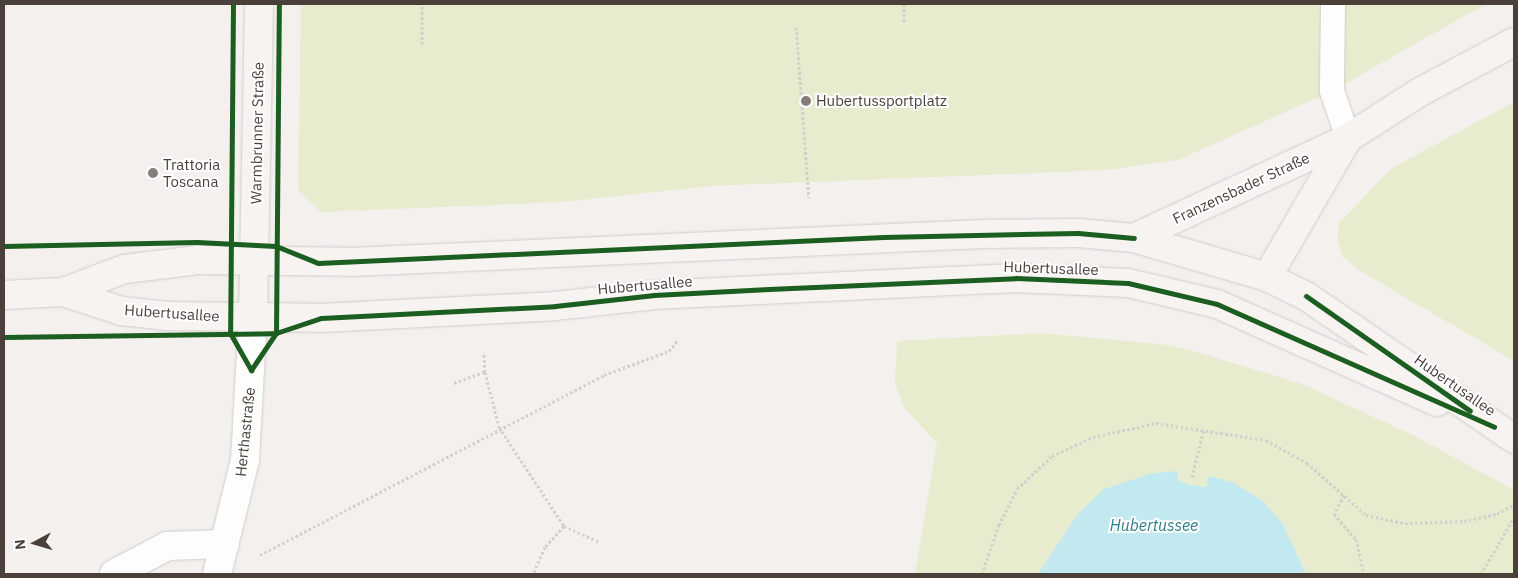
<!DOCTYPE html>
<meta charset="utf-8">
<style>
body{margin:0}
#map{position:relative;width:1518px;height:578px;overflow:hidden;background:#f3f0ee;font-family:"IBM Plex Sans",sans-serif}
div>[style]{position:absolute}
.green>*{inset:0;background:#e8eccf}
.water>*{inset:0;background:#c1e9ef}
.path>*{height:3px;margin-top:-1.5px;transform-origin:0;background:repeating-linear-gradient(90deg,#d3cfcc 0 2.5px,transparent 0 5px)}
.roads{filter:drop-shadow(0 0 1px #d0ccca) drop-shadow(0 0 1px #d0ccca)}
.lane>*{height:24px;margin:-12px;padding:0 12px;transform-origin:12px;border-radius:12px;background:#fdfdfc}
.street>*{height:28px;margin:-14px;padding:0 14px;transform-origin:14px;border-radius:14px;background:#fdfdfc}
.secondary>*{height:28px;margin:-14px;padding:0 14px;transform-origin:14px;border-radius:14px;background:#f7f3f1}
.cycleway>*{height:5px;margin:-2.5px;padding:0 2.5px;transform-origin:2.5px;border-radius:2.5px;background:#1b5e20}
.dots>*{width:14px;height:14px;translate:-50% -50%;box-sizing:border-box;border:2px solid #fff;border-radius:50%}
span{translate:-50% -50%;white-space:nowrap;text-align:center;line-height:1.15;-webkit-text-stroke:4px #fff;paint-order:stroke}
.poi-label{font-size:15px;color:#4a3f39}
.left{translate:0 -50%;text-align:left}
.street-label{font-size:15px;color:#4a3f39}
.water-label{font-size:16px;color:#2c7d8a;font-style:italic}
.frame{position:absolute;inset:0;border:5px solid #4a3f39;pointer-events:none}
.north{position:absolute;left:10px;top:518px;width:50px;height:50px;-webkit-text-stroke:4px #fff;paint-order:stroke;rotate:264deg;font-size:14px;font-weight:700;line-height:20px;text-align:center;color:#4a3f39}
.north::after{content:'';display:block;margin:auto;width:18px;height:22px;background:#4a3f39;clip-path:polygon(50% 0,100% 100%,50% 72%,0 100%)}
</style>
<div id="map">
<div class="green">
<div style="clip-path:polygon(301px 4px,1486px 4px,1332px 91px,1178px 160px,1108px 170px,711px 186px,564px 202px,321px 212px,298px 190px)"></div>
<div style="clip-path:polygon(1514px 102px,1514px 361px,1362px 272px,1343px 257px,1337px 240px,1339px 223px,1392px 168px)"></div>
<div style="clip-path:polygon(1042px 333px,1168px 345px,1197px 352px,1302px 384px,1413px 435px,1514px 490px,1514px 574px,1306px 574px,1283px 524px,1209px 476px,1206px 487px,1190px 485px,1177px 480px,1177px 471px,1078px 514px,1038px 574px,915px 574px,937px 443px,904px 408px,895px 383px,897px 341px)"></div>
</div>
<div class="water">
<div style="clip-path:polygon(1177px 471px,1178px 480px,1190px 485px,1206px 487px,1209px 476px,1232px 482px,1263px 501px,1283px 524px,1306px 574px,1038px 574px,1078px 514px,1104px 489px,1153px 473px)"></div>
</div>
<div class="path">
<div style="left:904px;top:4px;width:19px;rotate:90deg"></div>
<div style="left:796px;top:27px;width:171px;rotate:85.7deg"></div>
<div style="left:422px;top:44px;width:40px;rotate:-90deg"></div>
<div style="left:485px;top:372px;width:57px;rotate:75.7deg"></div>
<div style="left:499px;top:427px;width:118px;rotate:56.7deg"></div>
<div style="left:564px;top:526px;width:28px;rotate:132deg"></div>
<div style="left:545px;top:547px;width:30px;rotate:114deg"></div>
<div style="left:454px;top:383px;width:33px;rotate:-20deg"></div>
<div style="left:485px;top:372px;width:20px;rotate:-93deg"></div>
<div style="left:1192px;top:477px;width:50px;rotate:-76.2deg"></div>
<div style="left:1344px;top:495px;width:21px;rotate:118deg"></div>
<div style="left:1334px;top:514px;width:33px;rotate:49deg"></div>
<div style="left:1356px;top:539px;width:36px;rotate:77deg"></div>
<div style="left:564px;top:526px;width:39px;rotate:24deg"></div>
<div style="left:260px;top:555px;width:388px;rotate:-27.6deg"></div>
<div style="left:604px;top:375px;width:69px;rotate:-20.3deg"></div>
<div style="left:669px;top:351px;width:14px;rotate:-51deg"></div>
<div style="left:982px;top:574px;width:52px;rotate:-70.9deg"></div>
<div style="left:999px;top:525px;width:40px;rotate:-63.4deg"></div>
<div style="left:1017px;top:489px;width:48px;rotate:-43.3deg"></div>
<div style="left:1052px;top:456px;width:45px;rotate:-24.9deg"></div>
<div style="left:1093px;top:437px;width:65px;rotate:-12.5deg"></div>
<div style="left:1156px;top:423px;width:111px;rotate:8.8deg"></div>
<div style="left:1266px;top:440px;width:47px;rotate:29.3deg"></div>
<div style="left:1307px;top:463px;width:79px;rotate:41.4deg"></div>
<div style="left:1366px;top:515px;width:40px;rotate:12deg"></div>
<div style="left:1405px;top:523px;width:59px;rotate:-1.9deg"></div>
<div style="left:1464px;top:521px;width:34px;rotate:-12deg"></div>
<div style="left:1497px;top:514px;width:20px;rotate:-30deg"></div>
<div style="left:1481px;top:574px;width:66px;rotate:-59.9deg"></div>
</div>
<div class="roads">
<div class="lane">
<div style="left:1333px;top:4px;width:87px;rotate:90.7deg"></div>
<div style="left:1332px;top:91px;width:50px;rotate:71.2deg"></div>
</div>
<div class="street">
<div style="left:114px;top:574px;width:60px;rotate:-27.8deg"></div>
<div style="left:167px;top:546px;width:58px;rotate:-2deg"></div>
<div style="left:217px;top:574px;width:117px;rotate:-76.2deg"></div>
<div style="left:245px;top:460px;width:142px;rotate:-86.8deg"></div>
</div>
<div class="secondary">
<div style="left:1134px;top:238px;width:236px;rotate:-25deg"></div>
<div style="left:1348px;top:138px;width:85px;rotate:-32.6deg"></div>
<div style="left:1420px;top:92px;width:106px;rotate:-28deg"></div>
<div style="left:1267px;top:277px;width:161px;rotate:-59.8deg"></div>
<div style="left:63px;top:292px;width:62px;rotate:17.9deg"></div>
<div style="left:122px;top:311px;width:46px;rotate:6.2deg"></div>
<div style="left:168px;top:316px;width:153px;rotate:0.7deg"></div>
<div style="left:321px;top:318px;width:234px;rotate:-2.9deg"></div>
<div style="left:555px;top:306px;width:100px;rotate:-6.3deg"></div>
<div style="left:654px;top:295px;width:362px;rotate:-2.7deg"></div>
<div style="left:1016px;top:278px;width:112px;rotate:2.6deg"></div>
<div style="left:1128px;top:283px;width:91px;rotate:13.3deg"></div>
<div style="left:1217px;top:304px;width:241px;rotate:24deg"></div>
<div style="left:4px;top:295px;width:59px;rotate:-2.9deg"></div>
<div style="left:63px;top:292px;width:66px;rotate:-20.4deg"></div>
<div style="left:125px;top:269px;width:74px;rotate:-7deg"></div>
<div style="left:198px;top:260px;width:153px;rotate:0.7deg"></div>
<div style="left:351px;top:262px;width:633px;rotate:-2.54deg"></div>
<div style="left:983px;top:234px;width:95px;rotate:-0.6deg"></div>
<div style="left:1078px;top:233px;width:56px;rotate:5.1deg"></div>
<div style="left:1134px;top:238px;width:139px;rotate:16.3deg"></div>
<div style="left:1267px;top:277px;width:43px;rotate:26deg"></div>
<div style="left:1306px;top:296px;width:252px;rotate:34.5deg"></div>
<div style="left:253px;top:318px;width:314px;rotate:-88.9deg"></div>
</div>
</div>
<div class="cycleway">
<div style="left:233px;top:4px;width:329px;rotate:90.5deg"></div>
<div style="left:230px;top:333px;width:43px;rotate:60.4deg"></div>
<div style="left:251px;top:370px;width:45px;rotate:-56deg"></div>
<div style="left:276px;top:333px;width:329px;rotate:-89.5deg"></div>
<div style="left:4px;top:246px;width:193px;rotate:-1.2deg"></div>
<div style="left:197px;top:242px;width:79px;rotate:2.9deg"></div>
<div style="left:276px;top:246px;width:45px;rotate:22deg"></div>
<div style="left:318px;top:263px;width:566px;rotate:-2.63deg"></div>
<div style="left:883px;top:237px;width:195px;rotate:-1.2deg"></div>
<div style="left:1078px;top:233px;width:56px;rotate:5.1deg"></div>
<div style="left:1306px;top:296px;width:200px;rotate:35deg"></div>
<div style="left:4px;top:337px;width:272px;rotate:-0.8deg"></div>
<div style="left:276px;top:333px;width:47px;rotate:-18.4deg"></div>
<div style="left:321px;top:318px;width:234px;rotate:-2.9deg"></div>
<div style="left:555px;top:306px;width:100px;rotate:-6.3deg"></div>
<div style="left:654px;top:295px;width:115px;rotate:-3deg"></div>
<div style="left:769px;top:289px;width:247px;rotate:-2.5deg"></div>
<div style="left:1016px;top:278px;width:112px;rotate:2.6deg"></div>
<div style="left:1128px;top:283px;width:91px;rotate:13.3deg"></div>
<div style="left:1217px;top:304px;width:303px;rotate:23.9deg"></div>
</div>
<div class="dots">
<div style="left:806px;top:101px;background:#857d78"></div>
<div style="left:153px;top:173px;background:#857d78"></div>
</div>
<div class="poi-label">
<span class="left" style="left:816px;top:101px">Hubertussportplatz</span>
<span class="left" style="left:163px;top:173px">Trattoria<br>Toscana</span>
</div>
<div class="street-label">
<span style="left:257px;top:133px;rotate:-89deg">Warmbrunner Straße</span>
<span style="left:1241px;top:188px;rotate:-25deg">Franzensbader Straße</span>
<span style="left:1051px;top:268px;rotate:2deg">Hubertusallee</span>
<span style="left:645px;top:285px;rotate:-5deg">Hubertusallee</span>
<span style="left:172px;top:313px;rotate:4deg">Hubertusallee</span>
<span style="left:1455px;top:385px;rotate:35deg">Hubertusallee</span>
<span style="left:245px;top:432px;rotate:-84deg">Herthastraße</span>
</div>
<div class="water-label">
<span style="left:1154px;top:525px">Hubertussee</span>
</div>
<div class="frame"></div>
<div class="north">N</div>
</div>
